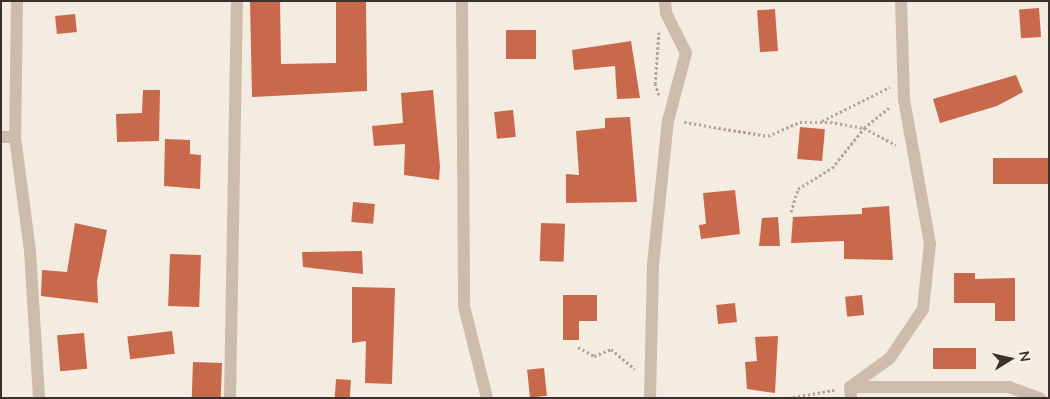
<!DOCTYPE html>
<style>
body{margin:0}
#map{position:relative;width:1050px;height:399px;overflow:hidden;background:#f4ebe1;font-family:Mulish,sans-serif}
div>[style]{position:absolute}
.building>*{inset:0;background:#c8694b;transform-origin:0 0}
.path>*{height:3px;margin-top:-1.5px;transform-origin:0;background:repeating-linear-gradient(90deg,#b9a596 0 2.5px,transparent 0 5px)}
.minor>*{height:12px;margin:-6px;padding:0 6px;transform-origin:6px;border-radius:6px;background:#cdbbac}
span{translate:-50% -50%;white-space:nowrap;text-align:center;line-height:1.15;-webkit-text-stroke:4px #fbf5ee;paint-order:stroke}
.frame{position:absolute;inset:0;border:2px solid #3b302b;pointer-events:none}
.north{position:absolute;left:985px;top:334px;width:50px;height:50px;-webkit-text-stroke:4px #fbf5ee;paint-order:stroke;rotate:80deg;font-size:14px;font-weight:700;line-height:20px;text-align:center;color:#3b302b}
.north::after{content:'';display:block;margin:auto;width:18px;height:22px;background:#3b302b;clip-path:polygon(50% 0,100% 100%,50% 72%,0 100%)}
</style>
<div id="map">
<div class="building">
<div style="clip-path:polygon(250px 1px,280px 1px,281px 64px,336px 63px,336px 1px,366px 1px,367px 91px,252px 97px)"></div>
<div style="left:1039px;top:8px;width:29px;height:20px;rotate:86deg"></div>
<div style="left:775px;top:9px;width:42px;height:18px;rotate:86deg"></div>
<div style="left:75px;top:14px;width:18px;height:20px;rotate:84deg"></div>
<div style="left:506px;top:30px;width:30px;height:29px"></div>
<div style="clip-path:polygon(631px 41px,640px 98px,617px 99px,615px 66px,574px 70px,572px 50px)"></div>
<div style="clip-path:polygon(1016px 75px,1023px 92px,997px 106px,940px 123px,933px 99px)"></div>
<div style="clip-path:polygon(143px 90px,160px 90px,159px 141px,117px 142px,116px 114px,142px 113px)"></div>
<div style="clip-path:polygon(433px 90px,440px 166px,439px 180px,404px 175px,405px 144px,374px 146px,372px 126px,403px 123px,401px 93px)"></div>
<div style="left:513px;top:110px;width:27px;height:19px;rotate:84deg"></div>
<div style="clip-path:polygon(630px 117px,637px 202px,566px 203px,566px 174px,579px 175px,576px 131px,605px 128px,605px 118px)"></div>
<div style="left:800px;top:127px;width:25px;height:32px;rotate:5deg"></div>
<div style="clip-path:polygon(165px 139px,190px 140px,190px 154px,201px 155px,200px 189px,164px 186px)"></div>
<div style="left:1049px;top:158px;width:26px;height:56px;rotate:90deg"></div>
<div style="clip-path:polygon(735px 190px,740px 234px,701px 239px,699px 225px,706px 224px,703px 193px)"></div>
<div style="left:353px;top:202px;width:22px;height:20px;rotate:5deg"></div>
<div style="clip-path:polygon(889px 206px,893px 260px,844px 259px,844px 241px,791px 243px,793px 217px,862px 214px,862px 208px)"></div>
<div style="clip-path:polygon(778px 217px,780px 246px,759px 246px,762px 218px)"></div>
<div style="clip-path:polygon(75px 223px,107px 230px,97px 281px,98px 303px,41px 296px,42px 270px,67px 272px)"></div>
<div style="left:541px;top:223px;width:24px;height:38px;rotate:2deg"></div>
<div style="clip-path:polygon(362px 251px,363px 274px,303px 267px,302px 252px)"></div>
<div style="left:170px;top:254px;width:31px;height:52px;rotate:2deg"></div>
<div style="clip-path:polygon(954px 273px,975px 273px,975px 279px,1015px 278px,1015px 321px,995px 321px,995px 303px,954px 303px)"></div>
<div style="clip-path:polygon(352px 287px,395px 288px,392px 384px,365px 383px,366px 341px,352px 343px)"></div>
<div style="clip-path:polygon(563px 295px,597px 295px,597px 321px,579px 321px,579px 340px,563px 340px)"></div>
<div style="left:862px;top:295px;width:20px;height:17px;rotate:84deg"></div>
<div style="left:735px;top:303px;width:19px;height:19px;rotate:84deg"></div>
<div style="left:172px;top:331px;width:23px;height:45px;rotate:83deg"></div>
<div style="left:84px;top:333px;width:36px;height:27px;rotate:85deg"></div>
<div style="clip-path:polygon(778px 336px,775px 393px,747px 389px,745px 362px,757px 361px,755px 337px)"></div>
<div style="left:933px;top:348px;width:43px;height:21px"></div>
<div style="left:193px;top:362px;width:29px;height:36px;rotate:2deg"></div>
<div style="left:544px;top:368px;width:28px;height:17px;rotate:84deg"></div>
<div style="left:336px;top:379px;width:15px;height:19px;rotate:4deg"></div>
</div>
<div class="path">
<div style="left:659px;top:95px;width:12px;rotate:-110deg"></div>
<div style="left:655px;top:84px;width:52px;rotate:-85.6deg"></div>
<div style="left:822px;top:121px;width:76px;rotate:-26.6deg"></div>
<div style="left:684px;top:122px;width:85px;rotate:9.5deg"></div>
<div style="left:768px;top:136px;width:35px;rotate:-24deg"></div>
<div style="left:800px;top:122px;width:30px"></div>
<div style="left:830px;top:122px;width:35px;rotate:10deg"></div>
<div style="left:864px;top:128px;width:36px;rotate:28deg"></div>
<div style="left:791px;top:212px;width:24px;rotate:-73deg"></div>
<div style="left:798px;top:189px;width:40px;rotate:-32deg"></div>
<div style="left:832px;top:168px;width:51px;rotate:-51.3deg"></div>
<div style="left:864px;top:128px;width:32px;rotate:-39deg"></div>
<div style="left:578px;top:347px;width:18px;rotate:29deg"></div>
<div style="left:594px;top:356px;width:18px;rotate:-22deg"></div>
<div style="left:611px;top:349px;width:31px;rotate:40deg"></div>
<div style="left:788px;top:398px;width:47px;rotate:-9.9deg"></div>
</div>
<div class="minor">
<div style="left:17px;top:1px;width:136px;rotate:90.8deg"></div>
<div style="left:15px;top:137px;width:115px;rotate:82.5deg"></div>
<div style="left:30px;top:251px;width:147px;rotate:86.5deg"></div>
<div style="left:462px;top:1px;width:305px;rotate:89.6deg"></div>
<div style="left:464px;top:306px;width:95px;rotate:76deg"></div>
<div style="left:1px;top:137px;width:14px"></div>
<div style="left:850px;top:387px;width:159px"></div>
<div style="left:1009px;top:387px;width:33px;rotate:20deg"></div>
<div style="left:230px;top:398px;width:397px;rotate:-89deg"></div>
<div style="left:650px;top:398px;width:133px;rotate:-88.7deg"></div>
<div style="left:653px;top:265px;width:145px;rotate:-84.1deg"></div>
<div style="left:668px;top:121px;width:70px;rotate:-75.2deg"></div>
<div style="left:686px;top:53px;width:45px;rotate:-116.6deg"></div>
<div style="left:666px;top:13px;width:12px;rotate:-95deg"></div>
<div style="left:851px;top:398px;width:11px;rotate:-95deg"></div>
<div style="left:850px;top:387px;width:49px;rotate:-35.9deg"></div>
<div style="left:890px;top:358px;width:59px;rotate:-56deg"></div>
<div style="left:923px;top:309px;width:65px;rotate:-83.9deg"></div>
<div style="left:930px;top:244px;width:146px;rotate:-100.2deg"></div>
<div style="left:904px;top:100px;width:99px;rotate:-91.7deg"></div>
</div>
<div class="frame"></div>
<div class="north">N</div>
</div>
